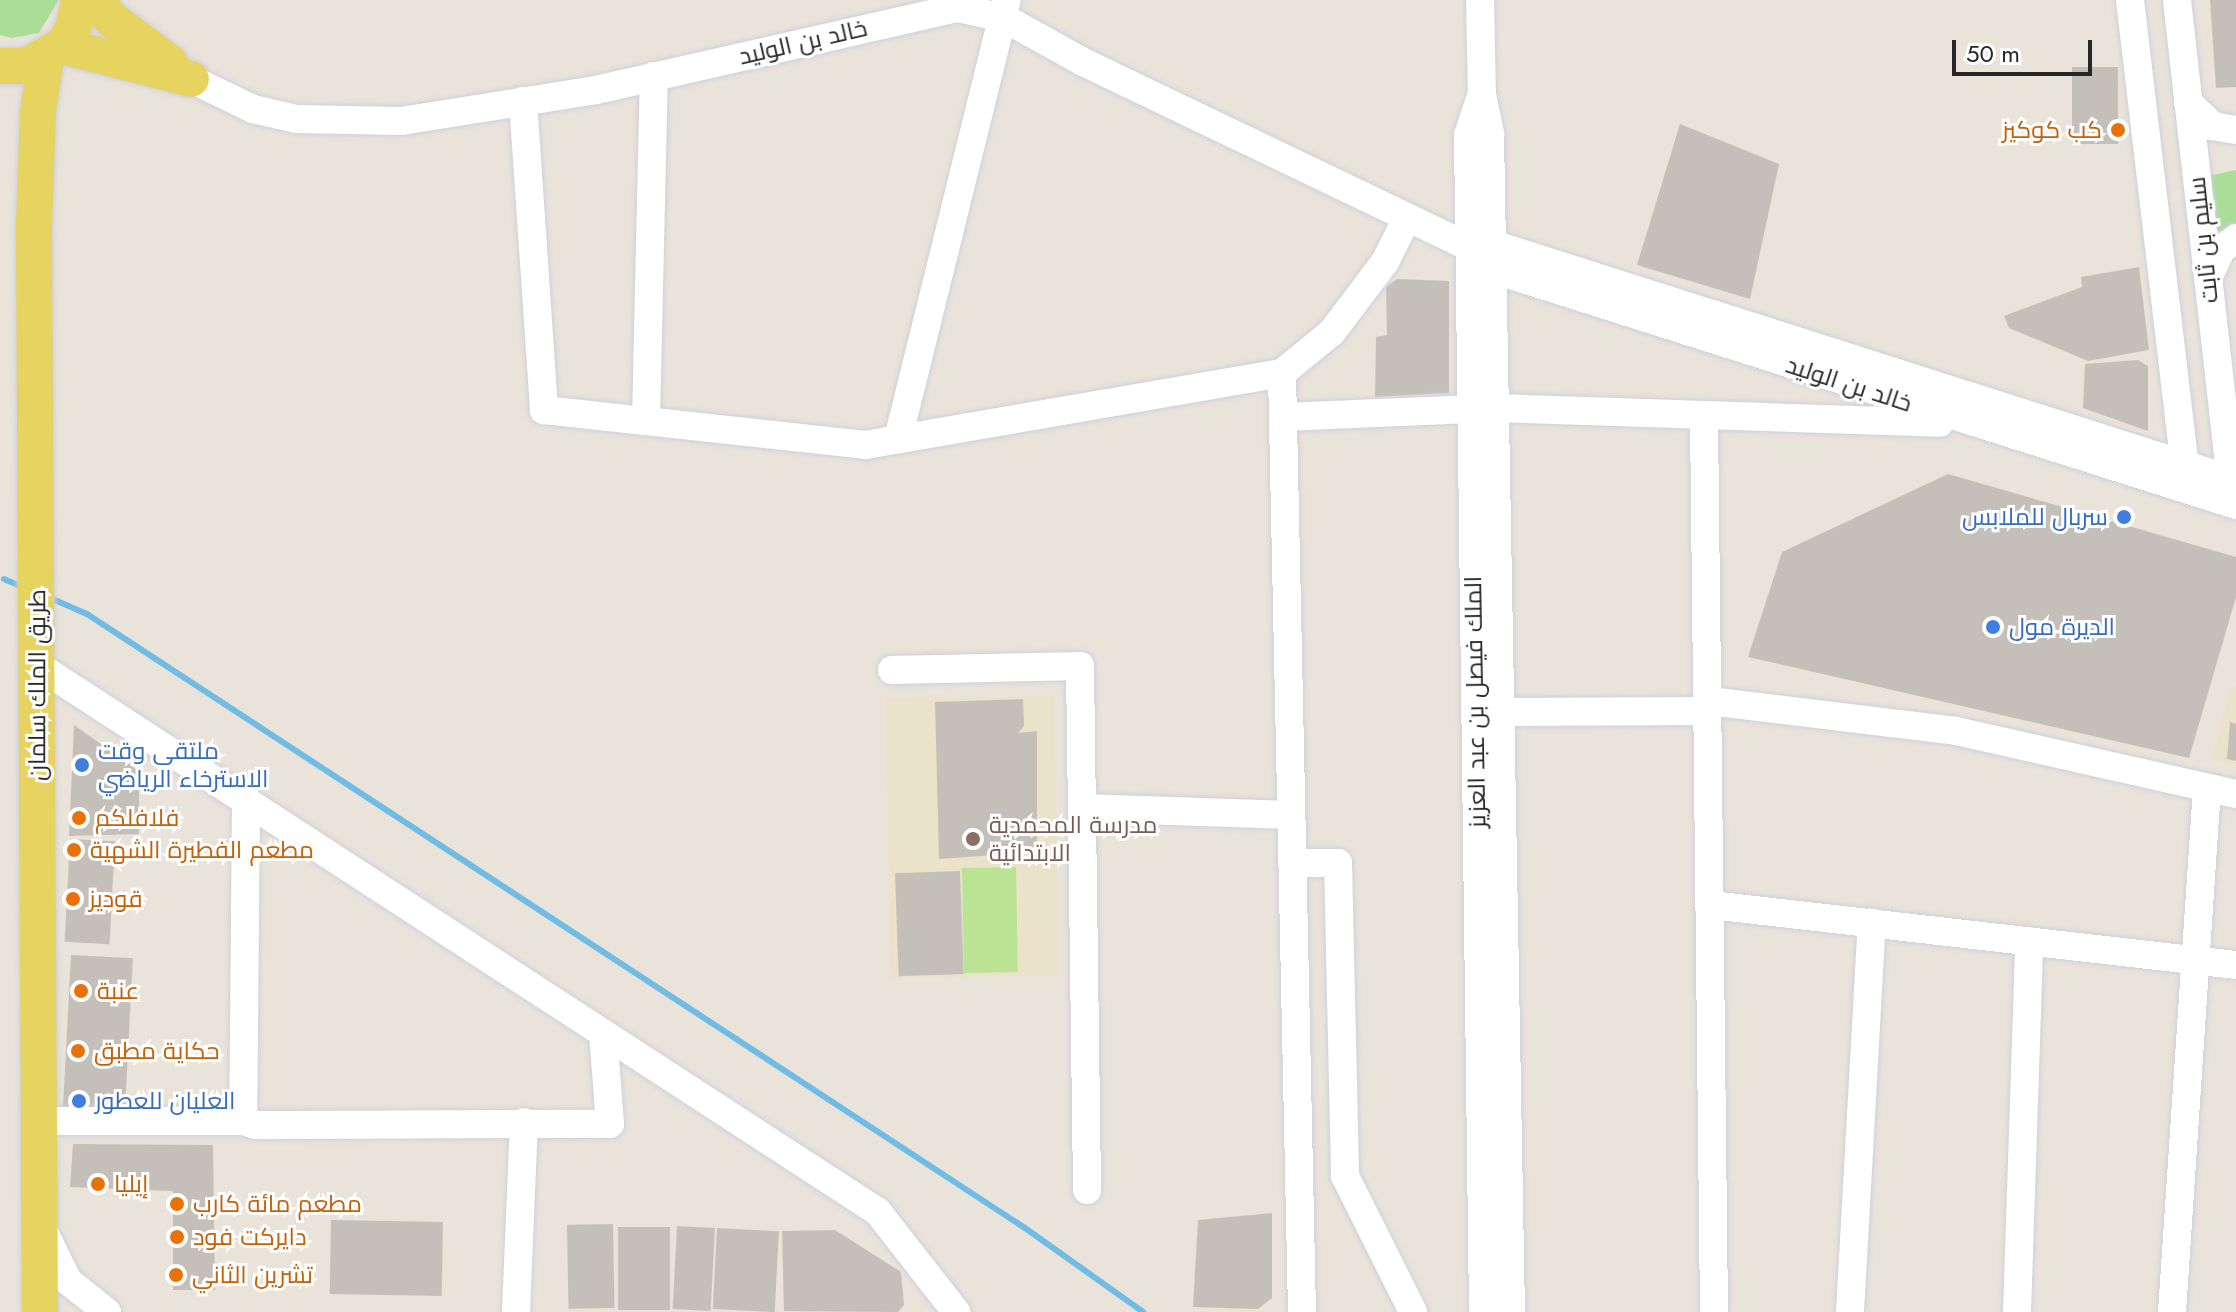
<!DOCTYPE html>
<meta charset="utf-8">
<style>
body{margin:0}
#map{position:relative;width:2236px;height:1312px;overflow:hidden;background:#e9e3d9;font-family:Jost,Cairo,sans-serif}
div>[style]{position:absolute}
.education>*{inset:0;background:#eae2c9;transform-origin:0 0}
.green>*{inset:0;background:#a9dd98}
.pitch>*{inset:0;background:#bae394;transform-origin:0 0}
.stream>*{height:6px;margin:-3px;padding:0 3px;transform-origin:3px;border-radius:3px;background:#71bce5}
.building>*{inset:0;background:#c4c0b9;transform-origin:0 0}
.roads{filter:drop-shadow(0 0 2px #ced0df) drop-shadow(0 0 2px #ced0df)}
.minor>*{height:28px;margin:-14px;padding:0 14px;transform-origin:14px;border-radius:14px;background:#fff}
.major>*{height:36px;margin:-18px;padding:0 18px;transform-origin:18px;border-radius:18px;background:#e6d360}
.dots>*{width:22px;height:22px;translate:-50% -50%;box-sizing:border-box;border:4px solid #fff;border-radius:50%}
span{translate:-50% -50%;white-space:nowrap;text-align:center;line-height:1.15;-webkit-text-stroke:6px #fff;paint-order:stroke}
.street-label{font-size:24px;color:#272727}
.food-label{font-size:24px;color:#c56008}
.right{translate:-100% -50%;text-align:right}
.left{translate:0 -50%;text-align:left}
.shop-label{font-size:24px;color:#366cbe}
.education-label{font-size:24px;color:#785e54}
.scale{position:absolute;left:1952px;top:40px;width:140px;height:36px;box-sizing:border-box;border:4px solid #272727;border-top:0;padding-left:10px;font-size:24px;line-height:28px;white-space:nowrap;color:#272727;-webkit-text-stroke:6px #fff;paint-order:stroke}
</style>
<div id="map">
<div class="education">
<div style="clip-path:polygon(2231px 685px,2236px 686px,2236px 766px,2212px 760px)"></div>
<div style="left:1054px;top:696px;width:279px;height:168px;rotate:89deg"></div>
</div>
<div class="green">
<div style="clip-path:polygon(0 0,58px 0,58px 1px,39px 33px,12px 38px,0 35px)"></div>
<div style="clip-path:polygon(2236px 170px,2236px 223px,2210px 237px,2204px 177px)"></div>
</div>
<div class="pitch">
<div style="left:1016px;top:867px;width:105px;height:54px;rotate:89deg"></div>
</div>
<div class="stream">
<div style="left:4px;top:579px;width:21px;rotate:23deg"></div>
<div style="left:48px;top:597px;width:43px;rotate:23.6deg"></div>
<div style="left:87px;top:614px;width:1121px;rotate:33.21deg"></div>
<div style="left:1025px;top:1228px;width:145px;rotate:35.4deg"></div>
</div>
<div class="building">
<div style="clip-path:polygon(2210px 0,2236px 0,2236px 87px,2216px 88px)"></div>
<div style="left:2072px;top:67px;width:46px;height:77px"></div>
<div style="clip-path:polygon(1680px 124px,1779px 164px,1750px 299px,1637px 265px)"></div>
<div style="clip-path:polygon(2139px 267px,2149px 350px,2088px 361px,2009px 328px,2004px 316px,2082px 287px,2081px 277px)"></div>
<div style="clip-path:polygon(1397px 279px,1449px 281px,1449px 393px,1375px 397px,1376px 337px,1387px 335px,1386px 287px)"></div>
<div style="clip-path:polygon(2138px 360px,2148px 366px,2148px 431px,2083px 408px,2085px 364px)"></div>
<div style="clip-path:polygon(1948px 474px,2236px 557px,2236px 597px,2189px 758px,1748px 657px,1782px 552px)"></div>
<div style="clip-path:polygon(1023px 699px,1024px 726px,1018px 733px,1037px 731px,1037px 852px,939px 859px,935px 702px)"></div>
<div style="clip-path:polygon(2230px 722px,2236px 724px,2236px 761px,2227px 759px)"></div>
<div style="clip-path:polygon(74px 725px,139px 771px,139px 834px,69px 836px)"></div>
<div style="left:70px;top:839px;width:45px;height:103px;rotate:3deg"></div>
<div style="left:960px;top:871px;width:103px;height:65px;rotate:88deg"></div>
<div style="left:71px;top:955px;width:62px;height:158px;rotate:3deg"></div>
<div style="clip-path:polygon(73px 1144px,213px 1145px,215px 1290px,173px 1290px,173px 1191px,70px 1187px)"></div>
<div style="clip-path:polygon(1272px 1213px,1272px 1298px,1258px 1309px,1193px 1307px,1198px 1220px)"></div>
<div style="left:331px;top:1220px;width:112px;height:74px;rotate:1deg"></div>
<div style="left:613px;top:1224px;width:84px;height:46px;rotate:89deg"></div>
<div style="left:677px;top:1226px;width:38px;height:83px;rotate:3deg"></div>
<div style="left:618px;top:1227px;width:52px;height:83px"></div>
<div style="left:717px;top:1228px;width:62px;height:81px;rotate:3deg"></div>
<div style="clip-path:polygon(835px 1230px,901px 1272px,904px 1305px,898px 1312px,784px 1311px,782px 1231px)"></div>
</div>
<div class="roads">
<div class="minor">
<div style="left:1480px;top:0;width:95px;rotate:88.8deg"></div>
<div style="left:1482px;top:95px;width:40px;rotate:78deg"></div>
<div style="left:1490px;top:134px;width:1178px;rotate:88.98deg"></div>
<div style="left:2130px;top:0;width:469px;rotate:83.3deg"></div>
<div style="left:2177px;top:0;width:483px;rotate:83.6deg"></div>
<div style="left:191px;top:79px;width:69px;rotate:25.8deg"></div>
<div style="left:253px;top:109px;width:44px;rotate:13.1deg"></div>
<div style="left:296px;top:119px;width:105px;rotate:1.1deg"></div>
<div style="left:401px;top:121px;width:197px;rotate:-9deg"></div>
<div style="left:596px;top:90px;width:371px;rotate:-12.8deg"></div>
<div style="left:958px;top:8px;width:47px;rotate:12.3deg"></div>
<div style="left:1004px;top:18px;width:90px;rotate:29.1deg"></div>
<div style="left:1083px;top:62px;width:428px;rotate:25.6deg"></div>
<div style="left:1469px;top:247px;width:41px;rotate:38deg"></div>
<div style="left:1501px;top:272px;width:771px;rotate:17.59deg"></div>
<div style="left:1481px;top:96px;width:41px;rotate:108.4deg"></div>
<div style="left:1468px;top:135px;width:1177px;rotate:89.27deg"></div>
<div style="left:523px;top:101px;width:310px;rotate:86.1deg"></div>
<div style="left:544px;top:410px;width:323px;rotate:6.2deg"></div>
<div style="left:865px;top:445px;width:423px;rotate:-9.8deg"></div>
<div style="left:2188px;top:102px;width:35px;rotate:44deg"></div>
<div style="left:2213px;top:126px;width:23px;rotate:10deg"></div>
<div style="left:1473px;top:247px;width:29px"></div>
<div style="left:1502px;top:247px;width:770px;rotate:17.68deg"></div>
<div style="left:2208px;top:278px;width:31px;rotate:-65deg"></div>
<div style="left:2221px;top:250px;width:19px;rotate:-39deg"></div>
<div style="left:1283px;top:417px;width:212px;rotate:-2.4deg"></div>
<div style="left:1495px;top:408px;width:445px;rotate:1.9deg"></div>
<div style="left:1704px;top:417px;width:895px;rotate:89.36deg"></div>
<div style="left:646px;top:421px;width:345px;rotate:-88.7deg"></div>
<div style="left:898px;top:439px;width:451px;rotate:-76.1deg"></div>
<div style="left:37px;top:665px;width:1003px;rotate:33.04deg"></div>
<div style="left:878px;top:1212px;width:127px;rotate:52deg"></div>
<div style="left:892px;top:670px;width:188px;rotate:-1.2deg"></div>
<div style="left:1080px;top:666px;width:524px;rotate:89.23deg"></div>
<div style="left:1709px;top:701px;width:249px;rotate:6.9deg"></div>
<div style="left:1956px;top:731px;width:287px;rotate:12.7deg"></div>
<div style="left:1500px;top:712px;width:209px;rotate:-0.3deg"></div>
<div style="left:246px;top:801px;width:320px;rotate:90.5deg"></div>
<div style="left:243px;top:1121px;width:14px;rotate:17deg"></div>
<div style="left:256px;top:1125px;width:354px;rotate:-0.2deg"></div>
<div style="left:610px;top:1124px;width:90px;rotate:-94.4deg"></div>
<div style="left:1082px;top:808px;width:209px;rotate:1.9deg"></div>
<div style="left:1292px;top:863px;width:46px"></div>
<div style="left:1338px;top:863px;width:313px;rotate:88.7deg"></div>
<div style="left:1345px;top:1176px;width:152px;rotate:63.4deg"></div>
<div style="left:1711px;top:905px;width:528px;rotate:6.52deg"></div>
<div style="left:41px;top:1121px;width:202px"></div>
<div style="left:43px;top:1230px;width:57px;rotate:63.9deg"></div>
<div style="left:68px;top:1281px;width:50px;rotate:38.5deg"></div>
<div style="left:516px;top:1312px;width:190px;rotate:-87.6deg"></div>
<div style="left:1302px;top:1312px;width:939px;rotate:-91.22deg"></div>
<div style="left:1282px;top:373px;width:65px;rotate:-39.4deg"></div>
<div style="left:1332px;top:332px;width:88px;rotate:-52.9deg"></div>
<div style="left:1385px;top:262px;width:49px;rotate:-63.4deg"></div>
<div style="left:1850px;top:1312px;width:390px;rotate:-86.8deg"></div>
<div style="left:2017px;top:1312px;width:371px;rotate:-88.1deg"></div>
<div style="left:2172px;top:1312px;width:525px;rotate:-86.18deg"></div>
</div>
<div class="major">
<div style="left:96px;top:0;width:23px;rotate:52deg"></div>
<div style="left:110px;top:18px;width:76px;rotate:37deg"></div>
<div style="left:62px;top:46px;width:133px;rotate:14.3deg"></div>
<div style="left:0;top:66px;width:26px"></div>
<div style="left:26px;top:66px;width:41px;rotate:-29.1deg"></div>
<div style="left:62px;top:46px;width:20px;rotate:-57deg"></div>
<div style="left:73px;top:29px;width:30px;rotate:-78deg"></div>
<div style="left:40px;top:1312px;width:1086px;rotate:-90.32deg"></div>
<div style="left:34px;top:226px;width:115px;rotate:-88deg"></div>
<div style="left:38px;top:111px;width:53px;rotate:-81.3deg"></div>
</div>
</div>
<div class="dots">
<div style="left:2118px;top:130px;background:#e8710a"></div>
<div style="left:2124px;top:517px;background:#3f7fe0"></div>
<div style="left:1993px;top:627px;background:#3f7fe0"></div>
<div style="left:82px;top:765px;background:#3f7fe0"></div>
<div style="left:79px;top:818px;background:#e8710a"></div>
<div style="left:973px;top:839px;background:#8d6e63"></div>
<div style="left:74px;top:850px;background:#e8710a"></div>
<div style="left:73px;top:899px;background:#e8710a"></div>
<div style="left:81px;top:991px;background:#e8710a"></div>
<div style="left:78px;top:1051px;background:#e8710a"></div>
<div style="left:79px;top:1101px;background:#3f7fe0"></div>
<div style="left:98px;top:1184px;background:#e8710a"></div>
<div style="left:177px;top:1204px;background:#e8710a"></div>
<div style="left:177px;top:1237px;background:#e8710a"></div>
<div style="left:176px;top:1275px;background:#e8710a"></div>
</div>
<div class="street-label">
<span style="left:803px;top:42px;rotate:-13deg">خالد بن الوليد</span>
<span style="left:2203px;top:240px;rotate:-96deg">سليم بن ثابت</span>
<span style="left:1849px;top:384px;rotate:18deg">خالد بن الوليد</span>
<span style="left:37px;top:685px;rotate:-90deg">طريق الملك سلمان</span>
<span style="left:1475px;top:702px;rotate:-91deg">الملك فيصل بن عبد العزيز</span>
</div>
<div class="food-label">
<span class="right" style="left:2102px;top:130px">كب كوكيز</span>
<span class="left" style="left:95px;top:818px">فلافلكم</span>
<span class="left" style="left:90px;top:850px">مطعم الفطيرة الشهية</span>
<span class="left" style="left:89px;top:899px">قوديز</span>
<span class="left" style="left:97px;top:991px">عنبة</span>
<span class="left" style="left:94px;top:1051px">حكاية مطبق</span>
<span class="left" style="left:114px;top:1184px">إيليا</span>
<span class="left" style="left:193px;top:1204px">مطعم مائة كارب</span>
<span class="left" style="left:193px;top:1237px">دايركت فود</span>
<span class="left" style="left:192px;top:1275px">تشرين الثاني</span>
</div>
<div class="shop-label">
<span class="right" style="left:2108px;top:517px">سربال للملابس</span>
<span class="left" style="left:2009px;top:627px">الديرة مول</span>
<span class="left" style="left:98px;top:765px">ملتقي وقت<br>الاسترخاء الرياضي</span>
<span class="left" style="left:95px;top:1101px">العليان للعطور</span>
</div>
<div class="education-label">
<span class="left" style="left:989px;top:839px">مدرسة المحمدية<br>الابتدائية</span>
</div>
<div class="scale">50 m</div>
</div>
